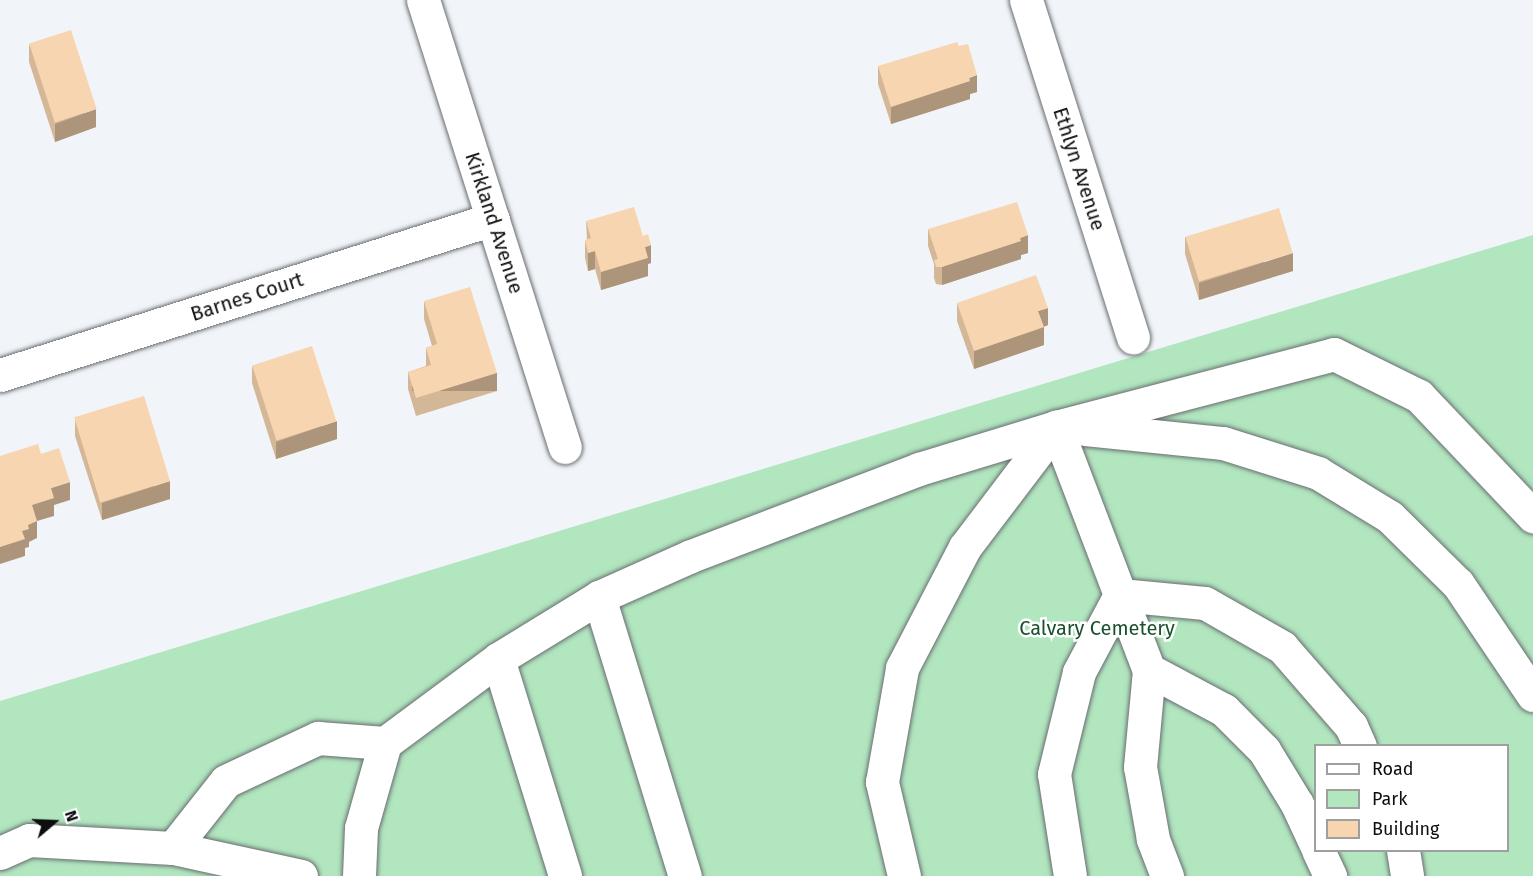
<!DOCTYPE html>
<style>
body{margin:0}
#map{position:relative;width:1533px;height:876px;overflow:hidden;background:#f1f5f9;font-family:"Fira Sans",sans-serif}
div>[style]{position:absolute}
.green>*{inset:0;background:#b1e6bf}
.roads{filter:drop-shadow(0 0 2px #696d70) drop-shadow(0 0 2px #696d70)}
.minor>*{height:33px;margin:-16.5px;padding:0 16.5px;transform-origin:16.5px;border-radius:16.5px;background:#fff}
.wall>*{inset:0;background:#d4b797}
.shaded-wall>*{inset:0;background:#ad957b;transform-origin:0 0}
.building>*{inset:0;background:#f7d5b0;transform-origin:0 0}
span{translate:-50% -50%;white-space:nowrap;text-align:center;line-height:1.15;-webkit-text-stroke:5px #fff;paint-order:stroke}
.street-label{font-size:20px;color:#0c0e0f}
.park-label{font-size:20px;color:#1b502f}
.legend{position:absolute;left:1314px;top:744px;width:195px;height:108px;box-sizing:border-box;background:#fff;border:2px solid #9e9f9f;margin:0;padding:8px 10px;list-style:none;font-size:18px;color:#0c0e0f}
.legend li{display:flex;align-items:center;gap:12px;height:30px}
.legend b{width:30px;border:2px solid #9e9f9f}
.north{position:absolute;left:24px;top:792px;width:60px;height:60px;-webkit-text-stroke:4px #fff;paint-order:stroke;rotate:71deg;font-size:16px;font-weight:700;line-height:24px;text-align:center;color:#0c0e0f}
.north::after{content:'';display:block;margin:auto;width:21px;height:27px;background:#0c0e0f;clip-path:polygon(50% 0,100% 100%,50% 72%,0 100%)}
</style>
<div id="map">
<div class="green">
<div style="clip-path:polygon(evenodd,1533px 235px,1533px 876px,0 876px,0 701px,1533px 235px,1316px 746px,1508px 746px,1508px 850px,1316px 850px,1316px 746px)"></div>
</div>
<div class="roads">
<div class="minor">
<div style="left:423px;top:0;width:469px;rotate:72.4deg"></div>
<div style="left:1026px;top:0;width:354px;rotate:72.4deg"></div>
<div style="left:0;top:375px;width:517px;rotate:-17.56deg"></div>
<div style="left:1056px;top:427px;width:260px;rotate:69.1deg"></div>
<div style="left:1085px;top:429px;width:139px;rotate:5.8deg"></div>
<div style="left:1223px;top:443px;width:100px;rotate:17.5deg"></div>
<div style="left:1318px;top:473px;width:84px;rotate:31.4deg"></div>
<div style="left:1390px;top:517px;width:95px;rotate:44.6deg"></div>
<div style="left:1458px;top:584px;width:134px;rotate:56deg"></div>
<div style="left:599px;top:597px;width:292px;rotate:72.9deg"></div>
<div style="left:498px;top:659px;width:119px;rotate:-31.5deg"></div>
<div style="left:599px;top:597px;width:101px;rotate:-24deg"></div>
<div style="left:691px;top:556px;width:244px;rotate:-20.9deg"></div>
<div style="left:919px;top:469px;width:143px;rotate:-17deg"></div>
<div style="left:1056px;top:427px;width:287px;rotate:-14.7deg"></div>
<div style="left:1334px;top:354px;width:95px;rotate:26.3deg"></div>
<div style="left:1419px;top:396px;width:166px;rotate:46.5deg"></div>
<div style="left:173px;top:848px;width:85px;rotate:-51.7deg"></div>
<div style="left:226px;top:781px;width:102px;rotate:-25.1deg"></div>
<div style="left:318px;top:738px;width:67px;rotate:4.3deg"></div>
<div style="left:1318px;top:850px;width:29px;rotate:65deg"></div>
<div style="left:1403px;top:850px;width:26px;rotate:81deg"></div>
<div style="left:0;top:853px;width:32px;rotate:-24deg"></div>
<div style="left:29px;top:840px;width:144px;rotate:3.2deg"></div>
<div style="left:173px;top:848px;width:131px;rotate:12.3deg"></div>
<div style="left:359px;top:876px;width:48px;rotate:-87.6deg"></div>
<div style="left:361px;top:828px;width:88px;rotate:-74.2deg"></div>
<div style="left:385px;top:743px;width:141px;rotate:-36.6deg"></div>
<div style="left:498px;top:659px;width:227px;rotate:72.8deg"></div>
<div style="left:904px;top:876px;width:97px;rotate:-103.2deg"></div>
<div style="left:882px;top:782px;width:116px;rotate:-80deg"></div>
<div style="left:902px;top:668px;width:136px;rotate:-62.5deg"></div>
<div style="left:965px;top:547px;width:151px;rotate:-52.8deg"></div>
<div style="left:1070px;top:876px;width:103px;rotate:-98.9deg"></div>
<div style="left:1054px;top:774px;width:105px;rotate:-76.2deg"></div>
<div style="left:1079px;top:672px;width:87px;rotate:-62deg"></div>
<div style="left:1120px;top:595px;width:85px;rotate:5.4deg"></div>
<div style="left:1205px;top:603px;width:89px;rotate:29.7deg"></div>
<div style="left:1282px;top:647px;width:105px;rotate:48.9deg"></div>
<div style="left:1351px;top:726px;width:22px;rotate:66deg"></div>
<div style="left:1167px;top:876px;width:40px;rotate:-111deg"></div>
<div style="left:1153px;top:839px;width:73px;rotate:-100.2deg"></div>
<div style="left:1140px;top:767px;width:97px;rotate:-84.7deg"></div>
<div style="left:1149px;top:670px;width:85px;rotate:28.1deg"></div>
<div style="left:1224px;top:710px;width:57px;rotate:45deg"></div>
<div style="left:1264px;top:750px;width:63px;rotate:58.6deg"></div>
<div style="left:1297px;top:804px;width:45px;rotate:65.1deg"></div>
</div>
</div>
<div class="wall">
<div style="clip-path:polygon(29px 44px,96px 127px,55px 142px,29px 62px)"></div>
<div style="clip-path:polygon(878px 66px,977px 92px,970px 94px,970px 99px,891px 124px,878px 84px)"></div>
<div style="clip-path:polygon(586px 221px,651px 263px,648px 264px,648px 276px,601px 290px,595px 269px,588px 271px,585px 258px,585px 240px,587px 240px)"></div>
<div style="clip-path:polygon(928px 229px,1028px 253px,1021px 255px,1021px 259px,942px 285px,936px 284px,934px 278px,934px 264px,928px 246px)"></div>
<div style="clip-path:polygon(1185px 237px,1293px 271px,1199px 300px,1185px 254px)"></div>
<div style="clip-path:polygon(424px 301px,497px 391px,416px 416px,408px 389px,408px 372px,426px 366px,426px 348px,432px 346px,424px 319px)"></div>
<div style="clip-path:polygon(957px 303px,1048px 325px,1044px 327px,1044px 345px,974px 369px,957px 321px)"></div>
<div style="clip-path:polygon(252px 366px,337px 439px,276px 459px,252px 383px)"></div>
<div style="clip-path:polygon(75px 419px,170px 499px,102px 520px,75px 436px)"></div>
</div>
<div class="shaded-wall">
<div style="clip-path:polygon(977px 75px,977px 92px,970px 94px,970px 99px,891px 124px,891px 107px)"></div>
<div style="clip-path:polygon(96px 109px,96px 127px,55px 142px,55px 124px)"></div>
<div style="clip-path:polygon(1028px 235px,1028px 253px,1021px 255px,1021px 259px,942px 285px,942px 267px)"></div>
<div style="clip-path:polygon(651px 245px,651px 263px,648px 264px,648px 276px,601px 290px,601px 272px,645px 247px)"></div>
<div style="clip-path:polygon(595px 251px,595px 269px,588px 271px,588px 253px)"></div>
<div style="clip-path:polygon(1293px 253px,1293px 271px,1199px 300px,1199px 283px)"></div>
<div style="clip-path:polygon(1048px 308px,1048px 325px,1038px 329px,1038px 311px)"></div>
<div style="clip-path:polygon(1044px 327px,1044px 345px,974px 369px,974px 351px)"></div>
<div style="left:497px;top:373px;width:18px;height:85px;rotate:90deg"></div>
<div style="clip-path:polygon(337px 421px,337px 439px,276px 459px,276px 442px)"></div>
<div style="clip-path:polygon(170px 481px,170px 499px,102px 520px,102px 503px)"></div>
<div style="clip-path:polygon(70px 482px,70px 500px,54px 505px,54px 516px,37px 521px,37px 538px,29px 542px,29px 547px,25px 548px,25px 556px,0 564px,0 547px,22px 531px,28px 525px,32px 505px,51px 488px)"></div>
</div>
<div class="building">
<div style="left:71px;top:30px;width:83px;height:44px;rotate:72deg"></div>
<div style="clip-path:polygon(957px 42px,959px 46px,968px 44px,977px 75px,969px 77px,970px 81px,891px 107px,878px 66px)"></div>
<div style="clip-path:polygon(1017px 202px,1028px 235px,1020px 238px,1021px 241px,942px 267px,936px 267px,934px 260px,938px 259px,928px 229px)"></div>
<div style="clip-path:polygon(634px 207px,643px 236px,648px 234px,651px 245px,645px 247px,648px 258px,601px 272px,595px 251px,588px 253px,585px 240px,591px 238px,586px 221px)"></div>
<div style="left:1279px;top:208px;width:47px;height:98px;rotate:73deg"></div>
<div style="clip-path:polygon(1036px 275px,1048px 308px,1038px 311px,1044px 327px,974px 351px,957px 303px)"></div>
<div style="clip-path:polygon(470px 287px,497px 373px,416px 398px,408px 372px,431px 365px,426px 348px,437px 344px,424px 301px)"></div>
<div style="left:312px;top:346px;width:79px;height:63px;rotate:72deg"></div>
<div style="left:144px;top:396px;width:89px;height:73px;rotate:73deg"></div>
<div style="clip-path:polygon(38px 444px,41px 454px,59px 448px,70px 482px,51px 488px,54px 498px,32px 505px,37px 521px,28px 525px,29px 529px,22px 531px,25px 539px,0 547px,0 456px)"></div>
</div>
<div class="street-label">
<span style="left:1079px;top:169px;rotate:72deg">Ethlyn Avenue</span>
<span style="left:494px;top:223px;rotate:72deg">Kirkland Avenue</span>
<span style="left:247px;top:297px;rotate:-18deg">Barnes Court</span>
</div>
<div class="park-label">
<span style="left:1097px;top:628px">Calvary Cemetery</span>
</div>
<ul class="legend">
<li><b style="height:8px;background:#fff"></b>Road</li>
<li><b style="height:16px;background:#b1e6bf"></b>Park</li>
<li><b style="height:16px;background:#f7d5b0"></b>Building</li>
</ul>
<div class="north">N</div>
</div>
